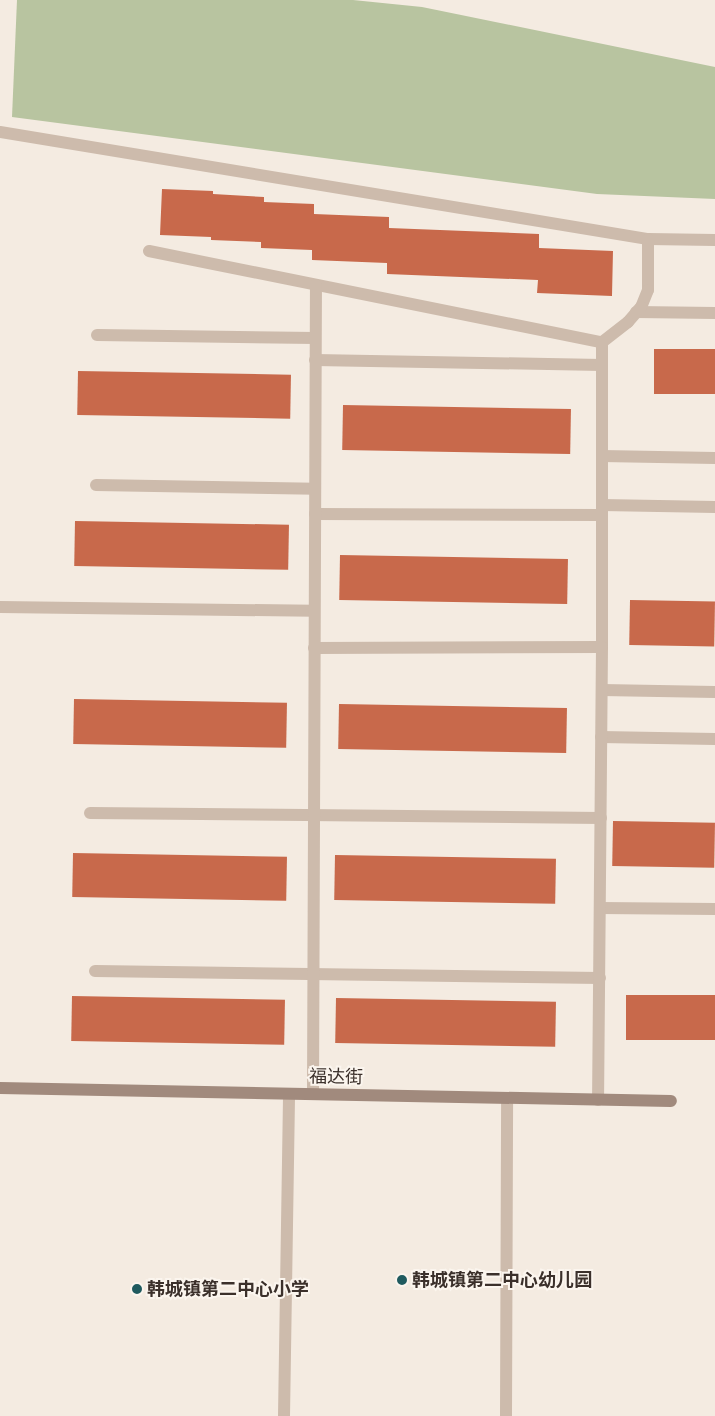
<!DOCTYPE html>
<meta charset="utf-8">
<style>
body{margin:0}
#map{position:relative;width:715px;height:1416px;overflow:hidden;background:#f4ebe1;font-family:Cabin,"Noto Sans SC",sans-serif}
div>[style]{position:absolute}
.green>*{inset:0;background:#b8c4a0}
.building>*{inset:0;background:#c8694b;transform-origin:0 0}
.lane>*{height:12px;margin:-6px;padding:0 6px;transform-origin:6px;border-radius:6px;background:#cdbbac}
.street>*{height:12px;margin:-6px;padding:0 6px;transform-origin:6px;border-radius:6px;background:#cdbbac}
.secondary>*{height:12px;margin:-6px;padding:0 6px;transform-origin:6px;border-radius:6px;background:#a18a7d}
.dots>*{width:14px;height:14px;translate:-50% -50%;box-sizing:border-box;border:2px solid #fbf5ee;border-radius:50%}
span{translate:-50% -50%;white-space:nowrap;text-align:center;line-height:1.15;-webkit-text-stroke:4px #fbf5ee;paint-order:stroke}
.street-label{font-size:18px;color:#3b302b}
.poi-label{font-size:18px;color:#3b302b;font-weight:700}
.left{translate:0 -50%;text-align:left}
</style>
<div id="map">
<div class="green">
<div style="clip-path:polygon(17px 0,353px 0,422px 7px,715px 67px,715px 199px,597px 194px,12px 117px)"></div>
</div>
<div class="building">
<div style="clip-path:polygon(162px 189px,213px 191px,213px 194px,264px 197px,264px 202px,314px 204px,314px 214px,389px 217px,389px 228px,539px 234px,539px 248px,613px 251px,612px 296px,537px 293px,538px 280px,387px 274px,387px 263px,312px 260px,312px 250px,261px 248px,261px 242px,211px 240px,211px 237px,160px 235px)"></div>
<div style="left:654px;top:349px;width:61px;height:45px"></div>
<div style="left:78px;top:371px;width:213px;height:44px;rotate:1deg"></div>
<div style="left:343px;top:405px;width:228px;height:45px;rotate:1deg"></div>
<div style="left:75px;top:521px;width:214px;height:45px;rotate:1deg"></div>
<div style="left:340px;top:555px;width:228px;height:45px;rotate:1deg"></div>
<div style="left:630px;top:600px;width:85px;height:45px;rotate:1deg"></div>
<div style="left:74px;top:699px;width:213px;height:45px;rotate:1deg"></div>
<div style="left:339px;top:704px;width:228px;height:45px;rotate:1deg"></div>
<div style="left:613px;top:821px;width:102px;height:45px;rotate:1deg"></div>
<div style="left:73px;top:853px;width:214px;height:44px;rotate:1deg"></div>
<div style="left:335px;top:855px;width:221px;height:45px;rotate:1deg"></div>
<div style="left:626px;top:995px;width:89px;height:45px"></div>
<div style="left:72px;top:996px;width:213px;height:45px;rotate:1deg"></div>
<div style="left:336px;top:998px;width:220px;height:45px;rotate:1deg"></div>
</div>
<div class="lane">
<div style="left:648px;top:239px;width:67px;rotate:0.9deg"></div>
<div style="left:149px;top:251px;width:462px;rotate:11.4deg"></div>
<div style="left:636px;top:312px;width:79px;rotate:0.7deg"></div>
<div style="left:97px;top:335px;width:218px;rotate:0.8deg"></div>
<div style="left:315px;top:360px;width:287px;rotate:1deg"></div>
<div style="left:602px;top:456px;width:113px;rotate:1deg"></div>
<div style="left:96px;top:485px;width:219px;rotate:1deg"></div>
<div style="left:602px;top:505px;width:113px;rotate:1deg"></div>
<div style="left:315px;top:514px;width:287px;rotate:0.2deg"></div>
<div style="left:602px;top:690px;width:113px;rotate:1deg"></div>
<div style="left:601px;top:737px;width:114px;rotate:1deg"></div>
<div style="left:90px;top:813px;width:511px;rotate:0.56deg"></div>
<div style="left:600px;top:908px;width:115px;rotate:0.5deg"></div>
<div style="left:95px;top:971px;width:505px;rotate:0.79deg"></div>
</div>
<div class="street">
<div style="left:0;top:132px;width:657px;rotate:9.38deg"></div>
<div style="left:648px;top:239px;width:51px;rotate:90deg"></div>
<div style="left:648px;top:290px;width:18px;rotate:112deg"></div>
<div style="left:641px;top:307px;width:20px;rotate:131deg"></div>
<div style="left:628px;top:322px;width:33px;rotate:142deg"></div>
<div style="left:602px;top:342px;width:305px;rotate:90deg"></div>
<div style="left:602px;top:647px;width:453px;rotate:90.5deg"></div>
<div style="left:0;top:607px;width:314px;rotate:0.7deg"></div>
<div style="left:314px;top:648px;width:288px;rotate:-0.2deg"></div>
<div style="left:313px;top:1094px;width:809px;rotate:-89.79deg"></div>
<div style="left:284px;top:1416px;width:322px;rotate:-89.1deg"></div>
<div style="left:506px;top:1416px;width:318px;rotate:-89.8deg"></div>
</div>
<div class="secondary">
<div style="left:0;top:1088px;width:671px;rotate:1.11deg"></div>
</div>
<div class="dots">
<div style="left:402px;top:1280px;background:#1f5a5e"></div>
<div style="left:137px;top:1289px;background:#1f5a5e"></div>
</div>
<div class="street-label">
<span style="left:336px;top:1077px;rotate:1deg">福达街</span>
</div>
<div class="poi-label">
<span class="left" style="left:412px;top:1280px">韩城镇第二中心幼儿园</span>
<span class="left" style="left:147px;top:1289px">韩城镇第二中心小学</span>
</div>
</div>
